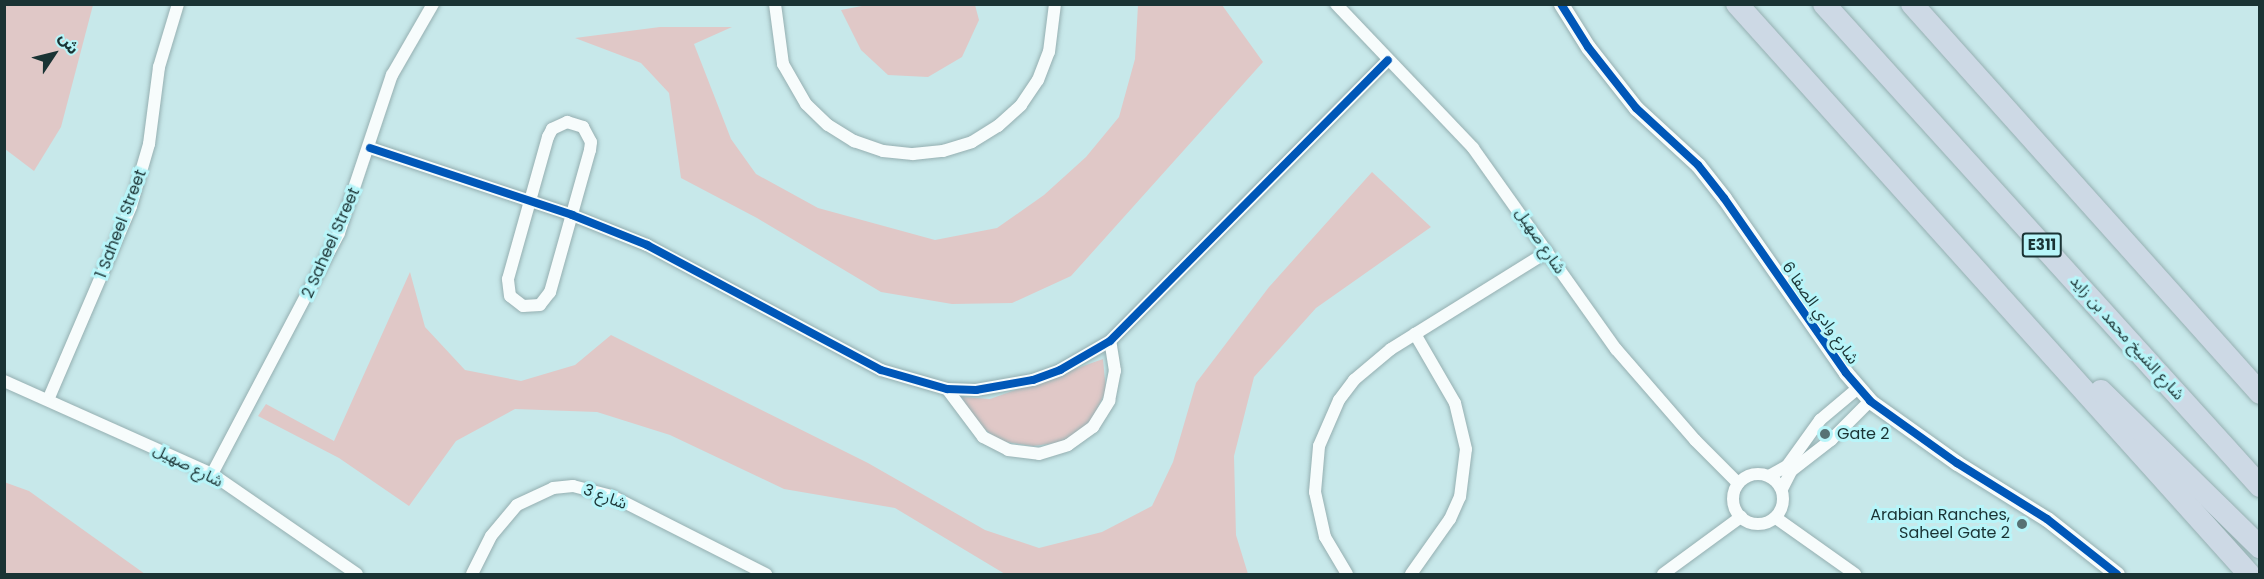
<!DOCTYPE html>
<meta charset="utf-8">
<style>
body{margin:0}
#map{position:relative;width:2264px;height:579px;overflow:hidden;background:#c7e8ea;font-family:Poppins,"Noto Sans Arabic",sans-serif}
div>[style]{position:absolute}
.green>*{inset:0;background:#e0c8c7}
.roads{filter:drop-shadow(0 0 2px #95afb1) drop-shadow(0 0 2px #95afb1)}
.minor>*{height:12px;margin:-6px;padding:0 6px;transform-origin:6px;border-radius:6px;background:#f7fcfc}
.minor>.ring{margin:-6px;padding:0;box-sizing:content-box;background:none;border:12px solid #f7fcfc;border-radius:50%}
.tertiary>*{height:15px;margin:-7.5px;padding:0 7.5px;transform-origin:7.5px;border-radius:7.5px;background:#f7fcfc}
.motorway>*{height:22px;margin:-11px;padding:0 11px;transform-origin:11px;border-radius:11px;background:#cdd9e5}
.cycleway>*{height:8px;margin:-4px;padding:0 4px;transform-origin:4px;border-radius:4px;background:#0057b8}
.dots>*{width:16px;height:16px;translate:-50% -50%;box-sizing:border-box;border:3px solid #b8f5f9;border-radius:50%}
span{translate:-50% -50%;white-space:nowrap;text-align:center;line-height:1.15;-webkit-text-stroke:6px #b8f5f9;paint-order:stroke}
.shield-label span{padding:2px 4px;background:#b8f5f9;border:2px solid;border-radius:4px;-webkit-text-stroke-width:0}
.shield-label{font-size:15px;color:#1a3334;font-weight:700}
.street-label{font-size:16px;color:#1a3334}
.poi-label{font-size:16px;color:#1a3334}
.left{translate:0 -50%;text-align:left}
.right{translate:-100% -50%;text-align:right}
.frame{position:absolute;inset:0;border:6px solid #1a3334;pointer-events:none}
.north{position:absolute;left:24px;top:24px;width:60px;height:60px;-webkit-text-stroke:4px #b8f5f9;paint-order:stroke;rotate:55deg;font-size:16px;font-weight:700;line-height:24px;text-align:center;color:#1a3334}
.north::after{content:'';display:block;margin:auto;width:21px;height:27px;background:#1a3334;clip-path:polygon(50% 0,100% 100%,50% 72%,0 100%)}
</style>
<div id="map">
<div class="green">
<div style="clip-path:polygon(4px 5px,93px 5px,61px 127px,34px 171px,5px 149px)"></div>
<div style="clip-path:polygon(867px 5px,975px 5px,979px 20px,962px 57px,928px 77px,888px 75px,861px 50px,841px 10px)"></div>
<div style="clip-path:polygon(1138px 5px,1222px 5px,1263px 62px,1071px 276px,1012px 303px,952px 304px,881px 292px,757px 218px,681px 178px,669px 93px,641px 63px,575px 38px,660px 27px,732px 27px,694px 44px,731px 139px,756px 174px,818px 208px,935px 240px,997px 228px,1044px 195px,1086px 157px,1119px 117px,1135px 59px)"></div>
<div style="clip-path:polygon(1372px 172px,1431px 227px,1316px 308px,1254px 377px,1234px 456px,1236px 535px,1248px 574px,1005px 574px,895px 508px,784px 489px,670px 435px,597px 412px,515px 409px,456px 441px,409px 506px,339px 458px,258px 416px,266px 404px,334px 441px,410px 272px,425px 327px,465px 370px,521px 381px,575px 365px,611px 335px,868px 463px,985px 530px,1039px 548px,1102px 532px,1152px 506px,1173px 462px,1196px 383px,1269px 287px)"></div>
<div style="clip-path:polygon(1103px 359px,1106px 391px,1091px 421px,1064px 442px,1033px 446px,999px 441px,973px 419px,962px 397px,990px 399px)"></div>
<div style="clip-path:polygon(4px 482px,29px 491px,145px 574px,5px 574px)"></div>
</div>
<div class="roads">
<div class="minor">
<div style="left:775px;top:4px;width:61px;rotate:82.4deg"></div>
<div style="left:783px;top:64px;width:46px;rotate:60.1deg"></div>
<div style="left:806px;top:104px;width:30px;rotate:44deg"></div>
<div style="left:828px;top:125px;width:31px;rotate:32deg"></div>
<div style="left:854px;top:141px;width:31px;rotate:19deg"></div>
<div style="left:883px;top:151px;width:30px;rotate:6deg"></div>
<div style="left:913px;top:154px;width:30px;rotate:-6deg"></div>
<div style="left:943px;top:151px;width:30px;rotate:-17deg"></div>
<div style="left:972px;top:142px;width:31px;rotate:-32deg"></div>
<div style="left:998px;top:126px;width:31px;rotate:-42deg"></div>
<div style="left:1021px;top:105px;width:30px;rotate:-56deg"></div>
<div style="left:1038px;top:80px;width:30px;rotate:-69deg"></div>
<div style="left:1049px;top:52px;width:48px;rotate:-82.9deg"></div>
<div style="left:1336px;top:4px;width:199px;rotate:46.4deg"></div>
<div style="left:1473px;top:148px;width:247px;rotate:54.6deg"></div>
<div style="left:1616px;top:349px;width:121px;rotate:49deg"></div>
<div style="left:1695px;top:440px;width:61px;rotate:45deg"></div>
<div style="left:567px;top:122px;width:17px;rotate:17deg"></div>
<div style="left:583px;top:127px;width:17px;rotate:62deg"></div>
<div style="left:591px;top:142px;width:8px;rotate:97deg"></div>
<div style="left:590px;top:150px;width:148px;rotate:105.7deg"></div>
<div style="left:550px;top:292px;width:16px;rotate:128deg"></div>
<div style="left:540px;top:305px;width:17px;rotate:177deg"></div>
<div style="left:523px;top:306px;width:16px;rotate:-142deg"></div>
<div style="left:510px;top:296px;width:17px;rotate:-97deg"></div>
<div style="left:508px;top:279px;width:148px;rotate:-74.3deg"></div>
<div style="left:548px;top:137px;width:9px;rotate:-63deg"></div>
<div style="left:552px;top:129px;width:17px;rotate:-25deg"></div>
<div style="left:370px;top:148px;width:213px;rotate:18.3deg"></div>
<div style="left:572px;top:215px;width:81px;rotate:21.8deg"></div>
<div style="left:647px;top:245px;width:265px;rotate:28.1deg"></div>
<div style="left:881px;top:370px;width:69px;rotate:16.1deg"></div>
<div style="left:947px;top:389px;width:29px;rotate:2deg"></div>
<div style="left:976px;top:390px;width:58px;rotate:-10deg"></div>
<div style="left:1033px;top:380px;width:29px;rotate:-20deg"></div>
<div style="left:1060px;top:370px;width:58px;rotate:-30.1deg"></div>
<div style="left:1110px;top:341px;width:395px;rotate:-45.3deg"></div>
<div style="left:4px;top:381px;width:228px;rotate:24.1deg"></div>
<div style="left:212px;top:474px;width:176px;rotate:34.6deg"></div>
<div style="left:947px;top:389px;width:60px;rotate:53.1deg"></div>
<div style="left:983px;top:437px;width:28px;rotate:27deg"></div>
<div style="left:1008px;top:450px;width:31px;rotate:7deg"></div>
<div style="left:1039px;top:454px;width:30px;rotate:-17deg"></div>
<div style="left:1068px;top:445px;width:31px;rotate:-36deg"></div>
<div style="left:1093px;top:427px;width:31px;rotate:-58deg"></div>
<div style="left:1109px;top:401px;width:31px;rotate:-79deg"></div>
<div style="left:1115px;top:371px;width:30px;rotate:-99deg"></div>
<div style="left:48px;top:400px;width:211px;rotate:-66.8deg"></div>
<div style="left:131px;top:206px;width:65px;rotate:-73.8deg"></div>
<div style="left:149px;top:144px;width:78px;rotate:-82.6deg"></div>
<div style="left:159px;top:67px;width:66px;rotate:-73.2deg"></div>
<div class="ring" style="left:1733px;top:474px;width:38px;height:38px"></div>
<div style="left:212px;top:474px;width:272px;rotate:-62.2deg"></div>
<div style="left:339px;top:233px;width:167px;rotate:-71.5deg"></div>
<div style="left:392px;top:75px;width:82px;rotate:-60deg"></div>
<div style="left:1769px;top:476px;width:21px;rotate:-29deg"></div>
<div style="left:1787px;top:466px;width:57px;rotate:-54.3deg"></div>
<div style="left:1820px;top:420px;width:50px;rotate:-40.1deg"></div>
<div style="left:1782px;top:489px;width:20px;rotate:-63deg"></div>
<div style="left:1791px;top:471px;width:51px;rotate:-37.8deg"></div>
<div style="left:1831px;top:440px;width:55px;rotate:-45deg"></div>
<div style="left:1776px;top:518px;width:97px;rotate:35.3deg"></div>
<div style="left:472px;top:574px;width:42px;rotate:-63.4deg"></div>
<div style="left:491px;top:536px;width:40px;rotate:-50deg"></div>
<div style="left:517px;top:505px;width:40px;rotate:-25deg"></div>
<div style="left:553px;top:488px;width:20px;rotate:-6deg"></div>
<div style="left:573px;top:486px;width:40px;rotate:14.4deg"></div>
<div style="left:612px;top:496px;width:173px;rotate:26.9deg"></div>
<div style="left:1347px;top:574px;width:43px;rotate:-120.7deg"></div>
<div style="left:1325px;top:537px;width:46px;rotate:-102.5deg"></div>
<div style="left:1315px;top:492px;width:46px;rotate:-85deg"></div>
<div style="left:1319px;top:446px;width:50px;rotate:-66.5deg"></div>
<div style="left:1339px;top:400px;width:25px;rotate:-53deg"></div>
<div style="left:1354px;top:380px;width:48px;rotate:-40deg"></div>
<div style="left:1391px;top:349px;width:184px;rotate:-31.9deg"></div>
<div style="left:1411px;top:574px;width:67px;rotate:-54.7deg"></div>
<div style="left:1450px;top:519px;width:24px;rotate:-66deg"></div>
<div style="left:1460px;top:497px;width:48px;rotate:-82.9deg"></div>
<div style="left:1466px;top:449px;width:47px;rotate:-103.4deg"></div>
<div style="left:1455px;top:403px;width:80px;rotate:-120.1deg"></div>
<div style="left:1663px;top:574px;width:97px;rotate:-36.2deg"></div>
</div>
<div class="tertiary">
<div style="left:1561px;top:4px;width:51px;rotate:57.9deg"></div>
<div style="left:1588px;top:47px;width:78px;rotate:51.8deg"></div>
<div style="left:1636px;top:108px;width:84px;rotate:42.6deg"></div>
<div style="left:1698px;top:165px;width:42px;rotate:51.8deg"></div>
<div style="left:1724px;top:198px;width:213px;rotate:55.1deg"></div>
<div style="left:1846px;top:373px;width:37px;rotate:49deg"></div>
<div style="left:1870px;top:401px;width:107px;rotate:35.5deg"></div>
<div style="left:1957px;top:463px;width:106px;rotate:31.9deg"></div>
<div style="left:2047px;top:519px;width:89px;rotate:38.2deg"></div>
</div>
<div class="motorway">
<div style="left:1737px;top:4px;width:766px;rotate:48.07deg"></div>
<div style="left:1824px;top:4px;width:650px;rotate:47.87deg"></div>
<div style="left:1912px;top:4px;width:522px;rotate:48.18deg"></div>
<div style="left:2101px;top:391px;width:223px;rotate:44.5deg"></div>
</div>
</div>
<div class="cycleway">
<div style="left:1561px;top:4px;width:51px;rotate:57.9deg"></div>
<div style="left:1588px;top:47px;width:78px;rotate:51.8deg"></div>
<div style="left:1636px;top:108px;width:84px;rotate:42.6deg"></div>
<div style="left:1698px;top:165px;width:42px;rotate:51.8deg"></div>
<div style="left:1724px;top:198px;width:213px;rotate:55.1deg"></div>
<div style="left:1846px;top:373px;width:37px;rotate:49deg"></div>
<div style="left:1870px;top:401px;width:107px;rotate:35.5deg"></div>
<div style="left:1957px;top:463px;width:106px;rotate:31.9deg"></div>
<div style="left:2047px;top:519px;width:89px;rotate:38.2deg"></div>
<div style="left:370px;top:148px;width:213px;rotate:18.3deg"></div>
<div style="left:572px;top:215px;width:81px;rotate:21.8deg"></div>
<div style="left:647px;top:245px;width:265px;rotate:28.1deg"></div>
<div style="left:881px;top:370px;width:69px;rotate:16.1deg"></div>
<div style="left:947px;top:389px;width:29px;rotate:2deg"></div>
<div style="left:976px;top:390px;width:58px;rotate:-10deg"></div>
<div style="left:1033px;top:380px;width:29px;rotate:-20deg"></div>
<div style="left:1060px;top:370px;width:58px;rotate:-30.1deg"></div>
<div style="left:1110px;top:341px;width:395px;rotate:-45.3deg"></div>
</div>
<div class="dots">
<div style="left:1825px;top:434px;background:#577274"></div>
<div style="left:2022px;top:524px;background:#577274"></div>
</div>
<div class="shield-label">
<span style="left:2042px;top:245px">E311</span>
</div>
<div class="street-label">
<span style="left:121px;top:224px;rotate:-69deg">1 Saheel Street</span>
<span style="left:1540px;top:241px;rotate:56deg">شارع صهيل</span>
<span style="left:331px;top:243px;rotate:-66deg">2 Saheel Street</span>
<span style="left:1820px;top:313px;rotate:55deg">شارع وادي الصفا 6</span>
<span style="left:2127px;top:338px;rotate:48deg">شارع الشيخ محمد بن زايد</span>
<span style="left:188px;top:466px;rotate:27deg">شارع صهيل</span>
<span style="left:605px;top:497px;rotate:20deg">3 شارع</span>
</div>
<div class="poi-label">
<span class="left" style="left:1837px;top:434px">Gate 2</span>
<span class="right" style="left:2010px;top:524px">Arabian Ranches,<br>Saheel Gate 2</span>
</div>
<div class="frame"></div>
<div class="north">ش</div>
</div>
